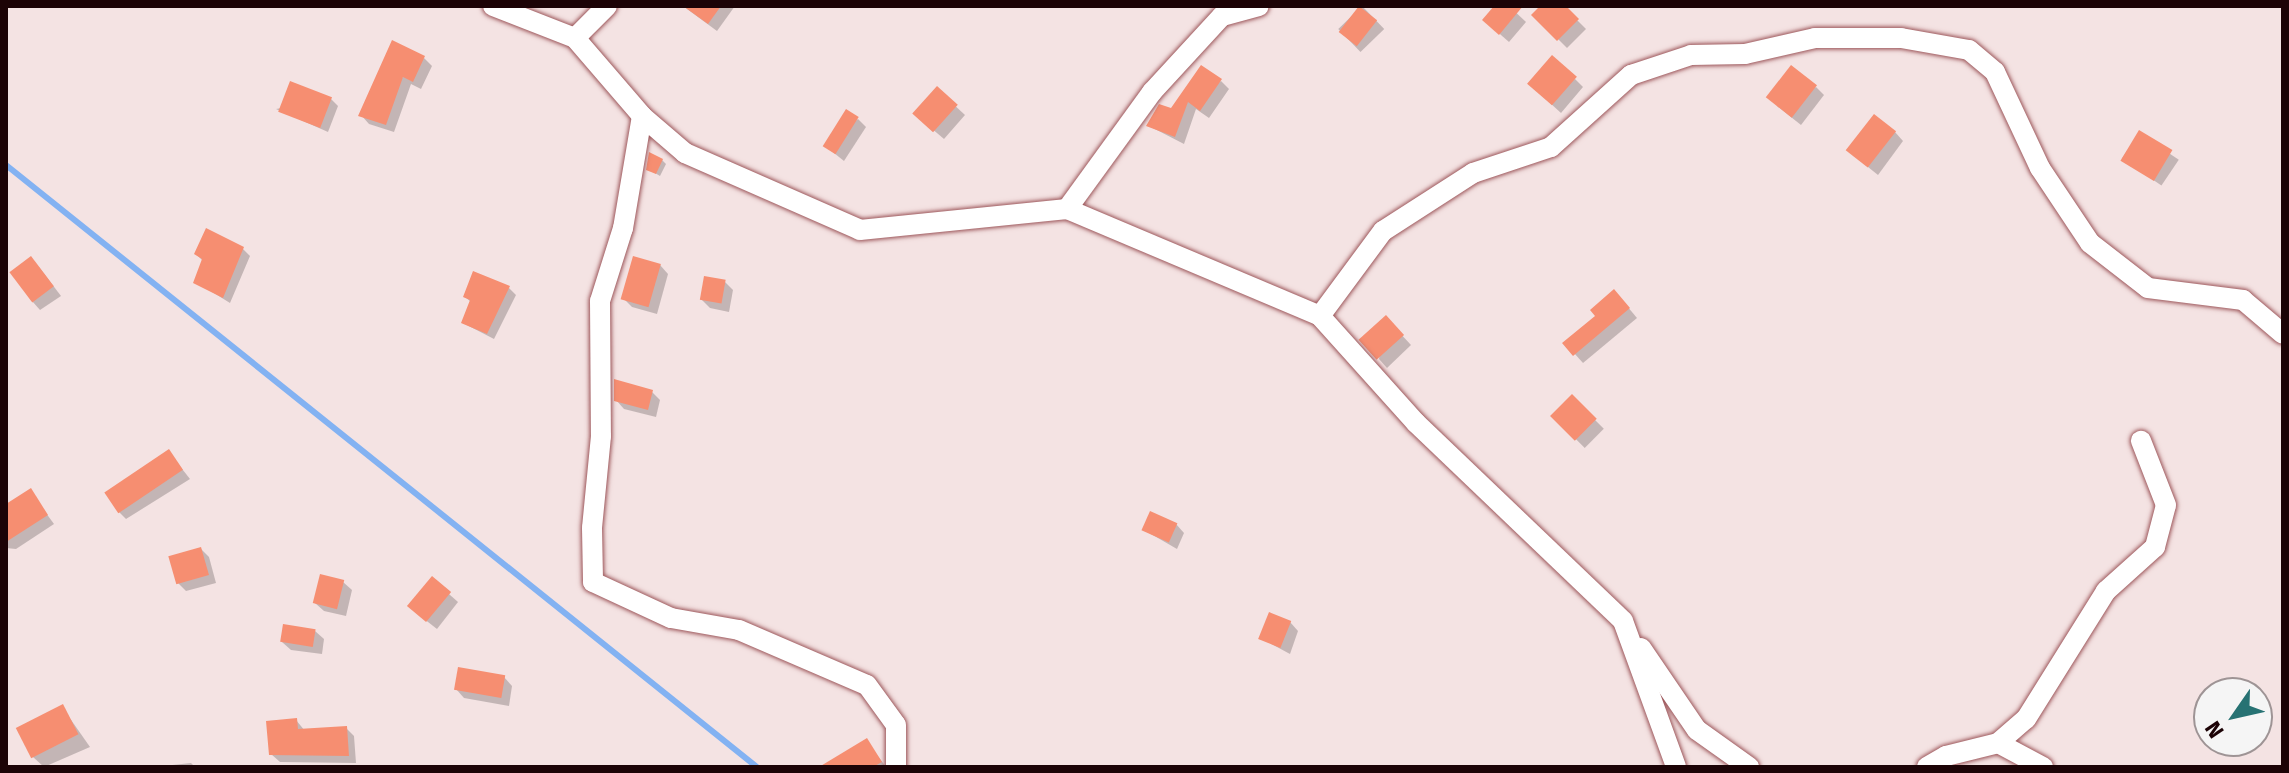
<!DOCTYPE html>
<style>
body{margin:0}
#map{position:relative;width:2289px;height:773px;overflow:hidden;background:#f4e3e3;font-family:"Fira Sans",sans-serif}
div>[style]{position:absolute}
.shadow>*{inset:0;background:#0003;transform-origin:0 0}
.stream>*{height:6px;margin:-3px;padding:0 3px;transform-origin:3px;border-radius:3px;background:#83b2f2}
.building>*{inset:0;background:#f68e71;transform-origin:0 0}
.roads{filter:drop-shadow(0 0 2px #9d575b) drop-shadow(0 0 2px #9d575b)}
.minor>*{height:20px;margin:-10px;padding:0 10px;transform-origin:10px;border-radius:10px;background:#fff}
span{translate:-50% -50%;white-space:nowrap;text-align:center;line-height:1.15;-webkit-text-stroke:6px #f5f5f5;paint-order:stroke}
.frame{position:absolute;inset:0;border:8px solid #1c0306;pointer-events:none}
.north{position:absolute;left:2193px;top:677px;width:80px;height:80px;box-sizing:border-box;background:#f5f5f5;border:2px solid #9e9495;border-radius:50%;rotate:236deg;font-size:22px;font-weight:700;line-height:32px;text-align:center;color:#1c0306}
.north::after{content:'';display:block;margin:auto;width:28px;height:36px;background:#277273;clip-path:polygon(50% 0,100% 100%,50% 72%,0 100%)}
</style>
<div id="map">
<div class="shadow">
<div style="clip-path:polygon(683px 6px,735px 6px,717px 31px)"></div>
<div style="left:1362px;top:6px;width:32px;height:33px;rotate:46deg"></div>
<div style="clip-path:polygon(1497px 6px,1509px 6px,1526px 22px,1509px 42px,1493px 28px)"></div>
<div style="clip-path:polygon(1543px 6px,1563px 6px,1586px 29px,1567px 48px,1534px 15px)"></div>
<div style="clip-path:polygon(424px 58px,432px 66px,421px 89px,411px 84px,394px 132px,369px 124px,361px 115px)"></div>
<div style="clip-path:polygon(1575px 79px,1583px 87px,1561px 113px,1538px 92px)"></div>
<div style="clip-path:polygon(1221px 81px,1229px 89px,1209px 118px,1196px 109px,1184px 144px,1149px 126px)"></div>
<div style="clip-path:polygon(1816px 87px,1824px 95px,1801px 125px,1777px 106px)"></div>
<div style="clip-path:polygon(937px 89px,965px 115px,944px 139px,924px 122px)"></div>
<div style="clip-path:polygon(331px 99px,338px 106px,328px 132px,276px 109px)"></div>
<div style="clip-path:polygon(858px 119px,866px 127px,844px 161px,824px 145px)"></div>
<div style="clip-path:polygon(1895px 132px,1903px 141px,1878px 175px,1848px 151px)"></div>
<div style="left:2139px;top:133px;width:48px;height:31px;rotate:34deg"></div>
<div style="clip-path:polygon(662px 160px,666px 164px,660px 176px,648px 169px)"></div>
<div style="clip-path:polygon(243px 249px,250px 256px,230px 303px,196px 282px,204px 262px,196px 254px)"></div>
<div style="clip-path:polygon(660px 265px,668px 274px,657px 314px,632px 307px,624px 299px)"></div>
<div style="clip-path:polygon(39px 267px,61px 296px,40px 310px,32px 301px)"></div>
<div style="clip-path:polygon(725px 282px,733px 290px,729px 312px,710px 308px,702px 300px)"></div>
<div style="clip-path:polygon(509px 288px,516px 295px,494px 339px,463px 323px,471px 302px,465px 297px)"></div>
<div style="clip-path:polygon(1622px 300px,1637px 318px,1583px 363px,1565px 343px)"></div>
<div style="clip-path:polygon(1386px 318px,1411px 345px,1387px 368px,1379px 359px)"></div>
<div style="clip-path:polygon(652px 392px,660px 400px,656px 417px,624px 409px,616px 400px)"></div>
<div style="left:1572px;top:397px;width:45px;height:27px;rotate:45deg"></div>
<div style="clip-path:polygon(168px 451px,190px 479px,126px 519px,118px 511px)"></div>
<div style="clip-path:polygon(30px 491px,54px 524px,16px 549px,6px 548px,6px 506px)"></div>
<div style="clip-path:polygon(1176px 524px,1184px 533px,1177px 549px,1144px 530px)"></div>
<div style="clip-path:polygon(201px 549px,209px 557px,216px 583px,186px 591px,178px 583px)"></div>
<div style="clip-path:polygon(432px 579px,458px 602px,437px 629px,419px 615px)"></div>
<div style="clip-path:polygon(343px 582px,352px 590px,346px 616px,324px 611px,315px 603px)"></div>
<div style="clip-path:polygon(1290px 622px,1298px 631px,1290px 654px,1262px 639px)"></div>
<div style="clip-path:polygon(315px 631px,324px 639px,322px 654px,291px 650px,282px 642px)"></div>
<div style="clip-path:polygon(504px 677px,512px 686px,509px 706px,464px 698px,456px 689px)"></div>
<div style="clip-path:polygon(62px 707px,90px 747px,44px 767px,33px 757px)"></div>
<div style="clip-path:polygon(296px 720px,305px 731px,346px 728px,354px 736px,356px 763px,280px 762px,271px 754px)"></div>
<div style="clip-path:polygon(866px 740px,886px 767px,835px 767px)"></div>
<div style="clip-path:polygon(191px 763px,195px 767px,163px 767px,163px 766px)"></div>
</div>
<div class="stream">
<div style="left:6px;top:165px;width:962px;rotate:38.72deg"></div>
</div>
<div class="building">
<div style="clip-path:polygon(683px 6px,721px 6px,708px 24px)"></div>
<div style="left:1359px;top:6px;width:23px;height:33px;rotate:38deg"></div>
<div style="clip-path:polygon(1494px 6px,1523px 6px,1499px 35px,1482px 20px)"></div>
<div style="clip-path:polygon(1540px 6px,1566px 6px,1579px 19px,1557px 41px,1531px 15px)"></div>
<div style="clip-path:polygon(392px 40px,425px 56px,413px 82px,403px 77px,386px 125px,358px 116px)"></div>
<div style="left:1552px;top:55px;width:33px;height:38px;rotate:41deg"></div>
<div style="clip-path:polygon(1201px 65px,1222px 79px,1200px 111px,1188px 102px,1175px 137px,1146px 126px,1159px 104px,1171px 108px)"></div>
<div style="left:1791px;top:65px;width:33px;height:41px;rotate:38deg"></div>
<div style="left:290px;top:81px;width:45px;height:33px;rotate:21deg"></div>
<div style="left:937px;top:86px;width:28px;height:37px;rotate:42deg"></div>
<div style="left:846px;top:109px;width:15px;height:44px;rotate:32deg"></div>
<div style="left:1874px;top:114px;width:28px;height:46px;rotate:38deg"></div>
<div style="left:2139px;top:130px;width:39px;height:36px;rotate:31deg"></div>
<div style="clip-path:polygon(649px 152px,663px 159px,656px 174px,646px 170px)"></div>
<div style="clip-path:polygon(206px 228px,244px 247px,223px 298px,193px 283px,202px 259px,194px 254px)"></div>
<div style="left:31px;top:256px;width:38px;height:27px;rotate:53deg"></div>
<div style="left:633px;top:256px;width:29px;height:45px;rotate:16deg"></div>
<div style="clip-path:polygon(473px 271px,510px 286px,487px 334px,461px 323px,470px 300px,463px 297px)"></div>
<div style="left:704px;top:276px;width:22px;height:24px;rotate:10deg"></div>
<div style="clip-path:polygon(1614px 289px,1630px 308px,1573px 356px,1562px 343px,1595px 316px,1590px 310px)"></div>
<div style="left:1386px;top:315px;width:27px;height:37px;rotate:48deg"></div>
<div style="clip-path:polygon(614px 379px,653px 390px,648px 410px,614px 401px)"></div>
<div style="left:1572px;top:394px;width:35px;height:31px;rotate:45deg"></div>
<div style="left:169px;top:449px;width:25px;height:78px;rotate:56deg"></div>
<div style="clip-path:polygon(31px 488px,48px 515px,6px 542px,6px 504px)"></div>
<div style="left:1150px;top:511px;width:30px;height:21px;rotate:24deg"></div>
<div style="left:201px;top:547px;width:29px;height:34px;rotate:74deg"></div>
<div style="left:320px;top:574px;width:25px;height:30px;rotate:14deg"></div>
<div style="left:432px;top:576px;width:25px;height:39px;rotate:40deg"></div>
<div style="left:1269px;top:612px;width:24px;height:29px;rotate:22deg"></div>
<div style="left:283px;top:624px;width:33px;height:18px;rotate:9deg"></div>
<div style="left:458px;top:667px;width:48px;height:23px;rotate:10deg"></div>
<div style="left:63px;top:704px;width:34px;height:53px;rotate:63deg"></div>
<div style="clip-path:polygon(297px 718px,298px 729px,347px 726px,349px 756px,269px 755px,266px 721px)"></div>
<div style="clip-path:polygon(867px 738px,882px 762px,873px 767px,819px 767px)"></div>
</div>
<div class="roads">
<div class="minor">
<div style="left:493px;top:6px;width:88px;rotate:21.3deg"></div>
<div style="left:575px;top:38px;width:103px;rotate:49.3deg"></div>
<div style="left:642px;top:116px;width:57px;rotate:40.7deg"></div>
<div style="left:685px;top:153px;width:191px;rotate:23.7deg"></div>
<div style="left:860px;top:230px;width:208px;rotate:-5.8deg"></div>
<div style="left:1067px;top:209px;width:275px;rotate:22.9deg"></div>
<div style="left:1320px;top:316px;width:144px;rotate:48.1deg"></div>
<div style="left:1416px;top:423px;width:286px;rotate:43.7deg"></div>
<div style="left:1623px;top:621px;width:155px;rotate:70deg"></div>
<div style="left:575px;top:38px;width:45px;rotate:-45deg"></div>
<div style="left:642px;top:116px;width:114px;rotate:99.6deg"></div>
<div style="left:623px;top:228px;width:77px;rotate:107.5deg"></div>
<div style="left:600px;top:301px;width:135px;rotate:89.6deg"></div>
<div style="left:601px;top:436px;width:92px;rotate:95.6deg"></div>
<div style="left:592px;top:528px;width:54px;rotate:88.9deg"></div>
<div style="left:593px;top:582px;width:86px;rotate:24.8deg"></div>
<div style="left:671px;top:618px;width:69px;rotate:10deg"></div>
<div style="left:739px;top:630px;width:139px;rotate:23.3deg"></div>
<div style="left:867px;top:685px;width:49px;rotate:54.1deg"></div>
<div style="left:896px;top:725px;width:42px;rotate:90deg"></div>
<div style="left:1067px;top:209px;width:145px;rotate:-54deg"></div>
<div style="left:1152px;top:92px;width:103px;rotate:-47.4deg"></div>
<div style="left:1222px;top:16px;width:38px;rotate:-15deg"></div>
<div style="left:1320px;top:316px;width:106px;rotate:-53.5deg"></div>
<div style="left:1383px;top:231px;width:107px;rotate:-32.8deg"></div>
<div style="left:1473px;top:173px;width:82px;rotate:-18.4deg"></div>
<div style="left:1551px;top:147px;width:108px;rotate:-42deg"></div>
<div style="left:1631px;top:75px;width:63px;rotate:-18.4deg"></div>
<div style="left:1691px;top:55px;width:54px;rotate:-1.1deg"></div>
<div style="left:1745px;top:54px;width:72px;rotate:-12.9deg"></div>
<div style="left:1815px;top:38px;width:86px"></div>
<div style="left:1901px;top:38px;width:69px;rotate:10deg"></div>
<div style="left:1969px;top:50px;width:34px;rotate:40deg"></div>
<div style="left:1995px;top:72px;width:106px;rotate:64.9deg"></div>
<div style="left:2040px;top:168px;width:90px;rotate:56.3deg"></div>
<div style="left:2090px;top:243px;width:73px;rotate:37.8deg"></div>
<div style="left:2148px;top:288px;width:96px;rotate:7.2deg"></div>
<div style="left:2243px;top:300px;width:52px;rotate:40.4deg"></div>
<div style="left:1641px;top:648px;width:99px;rotate:55.7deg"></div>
<div style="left:1697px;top:730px;width:64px;rotate:35.4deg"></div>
<div style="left:1998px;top:743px;width:37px;rotate:-41deg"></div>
<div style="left:2026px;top:719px;width:151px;rotate:-58deg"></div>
<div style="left:2106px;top:591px;width:66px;rotate:-41.9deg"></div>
<div style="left:2155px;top:547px;width:43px;rotate:-75.3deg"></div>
<div style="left:2166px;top:505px;width:69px;rotate:-111.3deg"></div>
<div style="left:1927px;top:767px;width:22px;rotate:-30deg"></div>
<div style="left:1946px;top:756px;width:54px;rotate:-14deg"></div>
<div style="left:1998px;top:743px;width:51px;rotate:28.1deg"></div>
</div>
</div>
<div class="frame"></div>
<div class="north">N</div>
</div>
